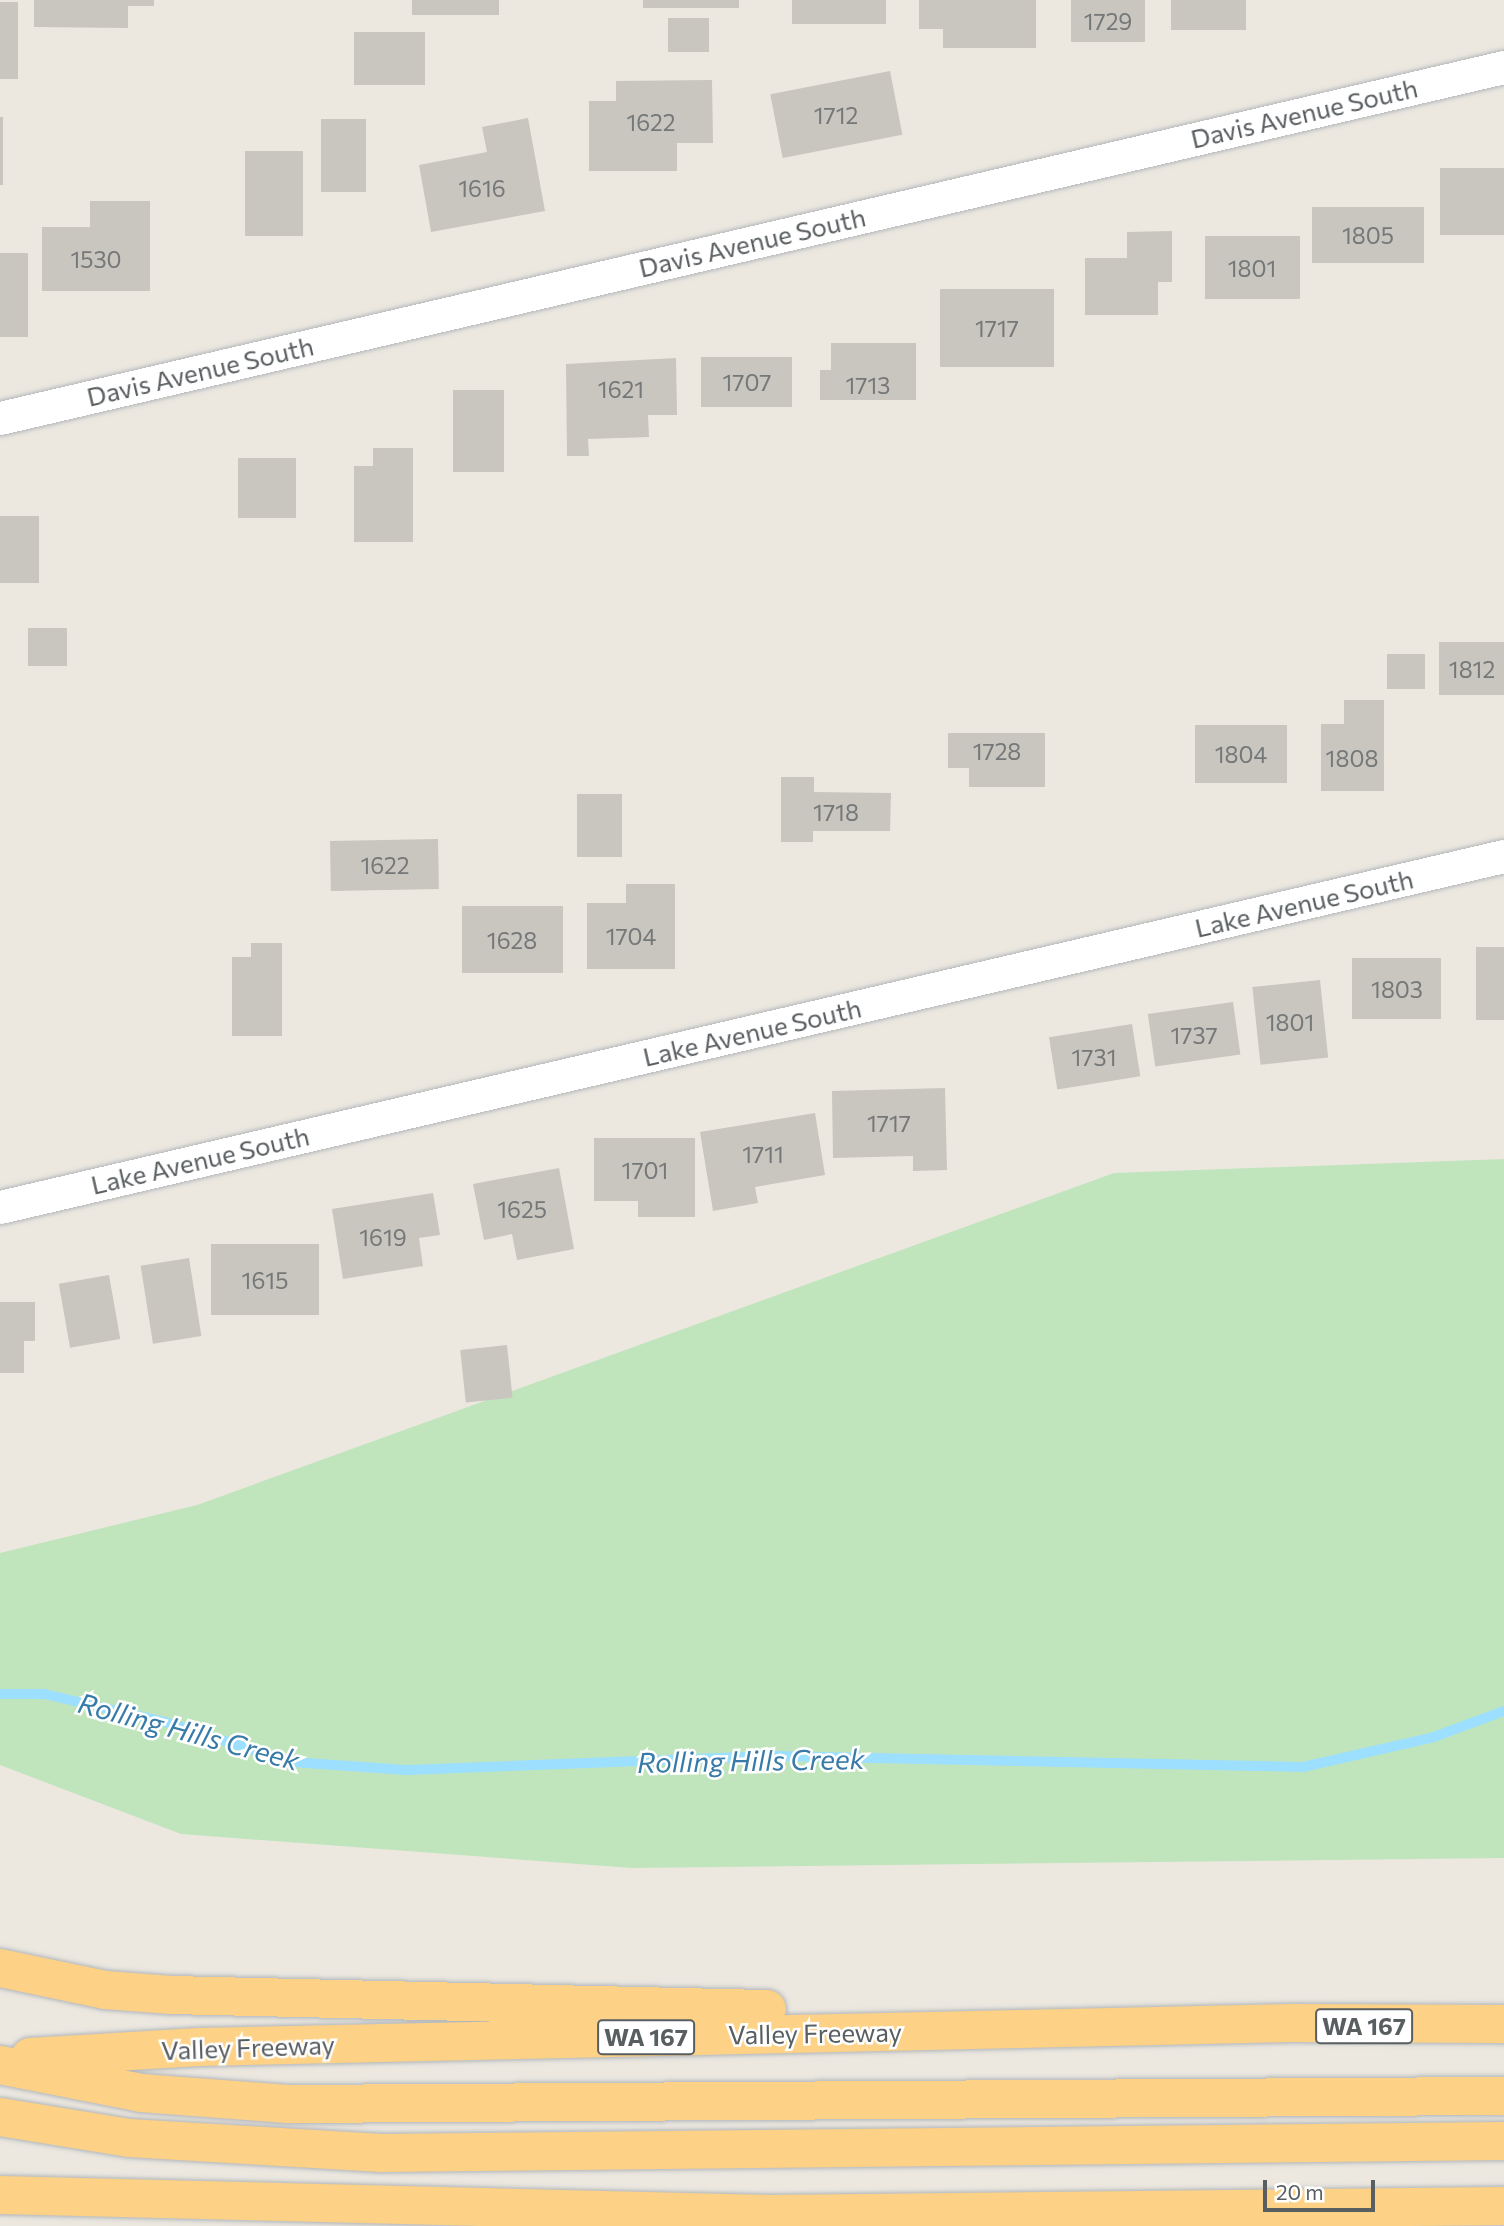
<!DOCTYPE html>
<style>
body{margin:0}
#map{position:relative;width:1504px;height:2226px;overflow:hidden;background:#ece8e0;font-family:Commissioner,sans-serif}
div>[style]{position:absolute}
.green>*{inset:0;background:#c0e5bc}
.stream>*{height:10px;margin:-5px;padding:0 5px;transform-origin:5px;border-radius:5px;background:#9ddfff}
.building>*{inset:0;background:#c9c5bf;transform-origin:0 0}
.roads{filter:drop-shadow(0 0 2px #b3b7bb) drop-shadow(0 0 2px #b3b7bb)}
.street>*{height:33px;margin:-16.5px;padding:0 16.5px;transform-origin:16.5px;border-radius:16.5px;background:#fff}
.highway>*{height:38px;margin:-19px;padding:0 19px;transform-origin:19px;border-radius:19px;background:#fdd186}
span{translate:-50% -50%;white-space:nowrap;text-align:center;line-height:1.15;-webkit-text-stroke:5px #fff;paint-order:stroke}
.number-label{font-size:23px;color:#757878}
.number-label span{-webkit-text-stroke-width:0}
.shield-label span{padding:2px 5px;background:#fff;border:2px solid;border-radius:5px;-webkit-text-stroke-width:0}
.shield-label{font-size:24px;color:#595e61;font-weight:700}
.street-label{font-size:26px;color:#595e61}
.water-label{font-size:28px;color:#397ba8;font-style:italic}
.scale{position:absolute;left:1263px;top:2180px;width:112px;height:32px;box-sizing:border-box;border:4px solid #595e61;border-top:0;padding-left:9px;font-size:21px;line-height:24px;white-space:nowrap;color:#595e61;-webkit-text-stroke:5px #fff;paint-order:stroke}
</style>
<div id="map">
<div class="green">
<div style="clip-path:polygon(1504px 1159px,1504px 1858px,632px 1868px,181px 1834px,0 1765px,0 1553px,197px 1505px,1114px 1173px)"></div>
</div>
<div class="stream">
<div style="left:0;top:1694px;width:44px"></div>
<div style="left:44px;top:1694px;width:124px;rotate:13deg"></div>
<div style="left:165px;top:1722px;width:132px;rotate:17.6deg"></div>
<div style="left:291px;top:1762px;width:116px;rotate:3.9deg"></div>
<div style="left:407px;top:1770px;width:370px;rotate:-2.2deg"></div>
<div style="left:777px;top:1756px;width:526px;rotate:1.2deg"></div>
<div style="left:1303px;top:1767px;width:131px;rotate:-12.8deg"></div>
<div style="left:1431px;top:1738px;width:78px;rotate:-20.3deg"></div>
</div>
<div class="building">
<div style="clip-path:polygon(34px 0,154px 0,154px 6px,128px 6px,128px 28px,34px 27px)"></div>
<div style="left:412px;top:0;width:87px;height:15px"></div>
<div style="left:643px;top:0;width:96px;height:8px"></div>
<div style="left:792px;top:0;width:94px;height:24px"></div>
<div style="clip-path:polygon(919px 0,1036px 0,1036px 48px,943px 48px,943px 29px,919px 29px)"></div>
<div style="left:1071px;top:0;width:74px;height:42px"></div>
<div style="left:1171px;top:0;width:75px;height:30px"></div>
<div style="left:0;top:2px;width:18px;height:77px"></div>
<div style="left:668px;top:18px;width:41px;height:34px"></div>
<div style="left:354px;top:32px;width:71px;height:53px"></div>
<div style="left:890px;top:71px;width:65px;height:122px;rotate:79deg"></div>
<div style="clip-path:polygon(712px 80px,713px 143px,677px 143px,677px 171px,589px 171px,589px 101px,616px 101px,616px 81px)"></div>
<div style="left:0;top:117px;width:3px;height:68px"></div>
<div style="clip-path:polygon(528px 118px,545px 211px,431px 232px,419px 165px,487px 152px,482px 127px)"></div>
<div style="left:321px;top:119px;width:45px;height:73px"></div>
<div style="left:245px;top:151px;width:58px;height:85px"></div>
<div style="left:1504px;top:168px;width:67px;height:64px;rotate:90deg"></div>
<div style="clip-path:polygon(90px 201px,150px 201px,150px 291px,42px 291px,42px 227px,90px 227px)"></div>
<div style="left:1312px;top:207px;width:112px;height:56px"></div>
<div style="clip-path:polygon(1172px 231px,1172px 282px,1158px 282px,1158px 315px,1085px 315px,1085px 258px,1127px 258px,1127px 232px)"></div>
<div style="left:1205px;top:236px;width:95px;height:63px"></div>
<div style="left:0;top:253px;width:28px;height:84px"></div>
<div style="left:940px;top:289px;width:114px;height:78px"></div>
<div style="clip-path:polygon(831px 343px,916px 343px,916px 400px,820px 400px,820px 370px,831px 370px)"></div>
<div style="left:701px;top:357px;width:91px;height:50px"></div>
<div style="clip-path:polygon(676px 358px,677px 415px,648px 415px,649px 437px,588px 439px,589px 456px,567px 456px,566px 364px)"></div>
<div style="left:453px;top:390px;width:51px;height:82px"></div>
<div style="clip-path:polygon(373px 448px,413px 448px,413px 542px,354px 542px,354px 466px,373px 466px)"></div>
<div style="left:238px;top:458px;width:58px;height:60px"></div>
<div style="left:0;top:516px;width:39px;height:67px"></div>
<div style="left:28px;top:628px;width:39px;height:38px"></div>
<div style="left:1439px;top:642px;width:65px;height:53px"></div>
<div style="left:1387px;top:654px;width:38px;height:35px"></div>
<div style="clip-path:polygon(1344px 700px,1384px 700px,1384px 791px,1321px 791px,1321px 724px,1344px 724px)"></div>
<div style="left:1287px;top:725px;width:58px;height:92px;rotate:90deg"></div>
<div style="clip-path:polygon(948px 733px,1045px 733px,1045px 787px,969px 787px,969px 768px,948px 768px)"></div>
<div style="clip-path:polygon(781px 777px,814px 777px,814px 792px,891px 793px,890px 831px,813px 831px,813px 842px,781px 842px)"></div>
<div style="left:577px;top:794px;width:45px;height:63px"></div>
<div style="left:438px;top:839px;width:50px;height:108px;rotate:89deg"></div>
<div style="clip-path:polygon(626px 884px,675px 884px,675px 969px,587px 969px,587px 903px,626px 903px)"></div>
<div style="left:462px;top:906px;width:101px;height:67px"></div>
<div style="clip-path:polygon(251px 943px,282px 943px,282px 1036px,232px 1036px,232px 957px,251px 957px)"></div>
<div style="left:1476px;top:947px;width:28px;height:73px"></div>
<div style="left:1352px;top:958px;width:89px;height:61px"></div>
<div style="left:1320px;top:980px;width:78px;height:68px;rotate:84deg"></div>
<div style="left:1233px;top:1002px;width:53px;height:86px;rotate:82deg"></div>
<div style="left:1132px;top:1024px;width:53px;height:84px;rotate:81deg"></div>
<div style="clip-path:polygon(945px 1088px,947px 1170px,913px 1171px,913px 1156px,833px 1158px,832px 1091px)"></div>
<div style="clip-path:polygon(815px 1113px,825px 1175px,755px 1187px,758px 1203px,713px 1211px,700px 1132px)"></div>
<div style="clip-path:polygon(594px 1138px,695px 1138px,695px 1217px,638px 1217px,638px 1201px,594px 1201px)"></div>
<div style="clip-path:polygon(559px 1168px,574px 1249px,517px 1260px,512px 1234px,484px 1240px,473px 1184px)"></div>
<div style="clip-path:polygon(433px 1193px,440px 1235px,419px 1238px,423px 1266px,343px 1279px,332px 1209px)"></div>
<div style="left:319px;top:1244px;width:71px;height:108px;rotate:90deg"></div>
<div style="left:189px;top:1258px;width:79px;height:49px;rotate:81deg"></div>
<div style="left:109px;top:1275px;width:65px;height:51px;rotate:80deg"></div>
<div style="clip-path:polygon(0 1302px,35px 1302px,35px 1341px,24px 1341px,24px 1373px,0 1373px)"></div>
<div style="left:507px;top:1345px;width:53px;height:47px;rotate:84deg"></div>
</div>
<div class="roads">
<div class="street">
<div style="left:0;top:418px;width:1544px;rotate:-13.14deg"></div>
<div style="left:0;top:1207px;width:1544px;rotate:-13.14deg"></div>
</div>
<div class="highway">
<div style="left:0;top:1968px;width:107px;rotate:11.8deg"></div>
<div style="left:105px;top:1990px;width:66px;rotate:4.3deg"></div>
<div style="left:171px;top:1995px;width:596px;rotate:1.35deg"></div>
<div style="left:30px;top:2057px;width:169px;rotate:-3.4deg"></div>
<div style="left:199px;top:2047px;width:1094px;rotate:-1.26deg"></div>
<div style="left:1293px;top:2023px;width:211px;rotate:0.3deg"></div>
<div style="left:0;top:2065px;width:144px;rotate:11.2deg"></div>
<div style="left:141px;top:2093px;width:147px;rotate:4.3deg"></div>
<div style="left:288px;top:2104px;width:1216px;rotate:-0.38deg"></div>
<div style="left:0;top:2117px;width:131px;rotate:9.2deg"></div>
<div style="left:129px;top:2138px;width:253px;rotate:3.4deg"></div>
<div style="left:382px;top:2153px;width:1122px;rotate:-0.61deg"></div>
<div style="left:0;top:2195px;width:769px;rotate:1.42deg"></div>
<div style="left:769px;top:2214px;width:735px;rotate:-0.62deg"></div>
</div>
</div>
<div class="number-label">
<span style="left:1108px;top:21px">1729</span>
<span style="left:836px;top:115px">1712</span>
<span style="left:651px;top:122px">1622</span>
<span style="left:482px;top:188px">1616</span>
<span style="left:1368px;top:235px">1805</span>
<span style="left:96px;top:259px">1530</span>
<span style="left:1252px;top:268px">1801</span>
<span style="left:997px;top:328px">1717</span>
<span style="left:747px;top:382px">1707</span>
<span style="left:868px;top:385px">1713</span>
<span style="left:621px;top:389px">1621</span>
<span style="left:1472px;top:669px">1812</span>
<span style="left:997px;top:751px">1728</span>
<span style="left:1241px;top:754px">1804</span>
<span style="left:1352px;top:758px">1808</span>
<span style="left:836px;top:812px">1718</span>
<span style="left:385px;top:865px">1622</span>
<span style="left:631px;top:936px">1704</span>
<span style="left:512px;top:940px">1628</span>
<span style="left:1397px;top:989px">1803</span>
<span style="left:1290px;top:1022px">1801</span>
<span style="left:1194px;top:1035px">1737</span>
<span style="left:1094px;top:1057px">1731</span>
<span style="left:889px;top:1123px">1717</span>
<span style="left:763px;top:1154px">1711</span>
<span style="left:645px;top:1170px">1701</span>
<span style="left:522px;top:1209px">1625</span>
<span style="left:383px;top:1237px">1619</span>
<span style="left:265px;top:1280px">1615</span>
</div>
<div class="shield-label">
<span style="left:1364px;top:2026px">WA 167</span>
<span style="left:646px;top:2037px">WA 167</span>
</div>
<div class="street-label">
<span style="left:1304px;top:113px;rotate:-13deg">Davis Avenue South</span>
<span style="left:752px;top:242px;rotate:-13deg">Davis Avenue South</span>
<span style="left:200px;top:371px;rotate:-13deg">Davis Avenue South</span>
<span style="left:1304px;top:903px;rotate:-13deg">Lake Avenue South</span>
<span style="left:752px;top:1032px;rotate:-13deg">Lake Avenue South</span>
<span style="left:200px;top:1160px;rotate:-13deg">Lake Avenue South</span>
<span style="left:815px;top:2033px;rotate:-1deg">Valley Freeway</span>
<span style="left:248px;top:2047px;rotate:-2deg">Valley Freeway</span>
</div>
<div class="water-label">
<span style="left:189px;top:1731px;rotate:15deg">Rolling Hills Creek</span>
<span style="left:751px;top:1760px;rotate:-1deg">Rolling Hills Creek</span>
</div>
<div class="scale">20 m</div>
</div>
